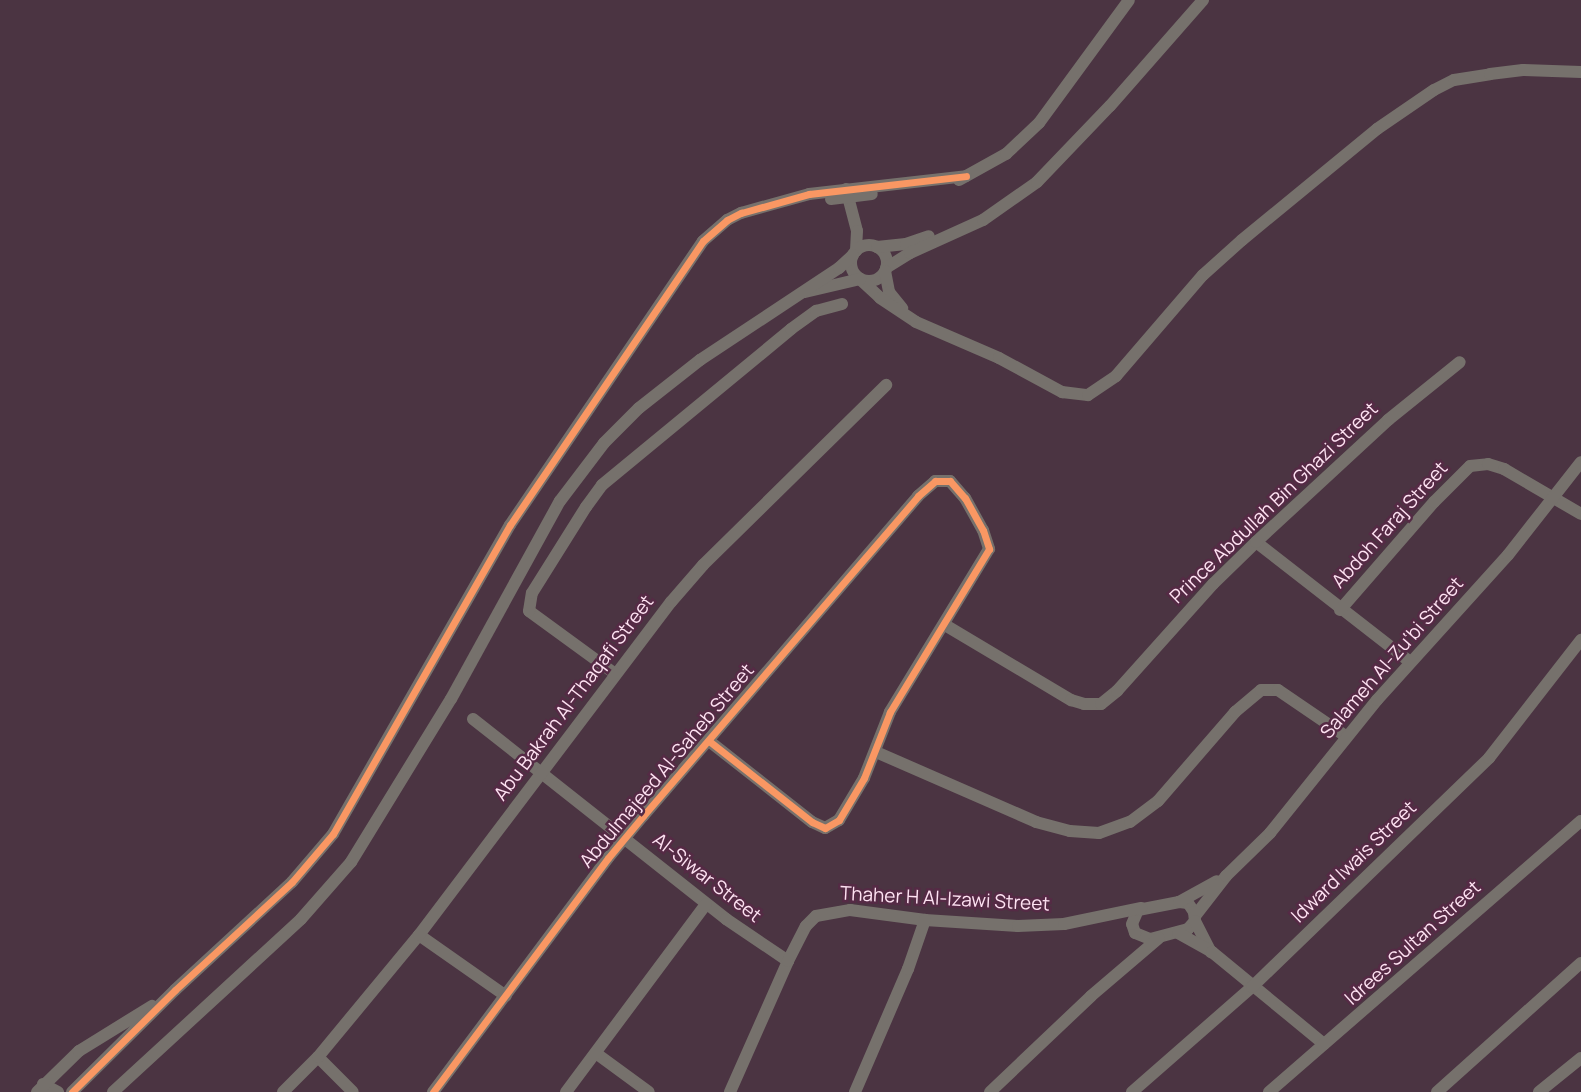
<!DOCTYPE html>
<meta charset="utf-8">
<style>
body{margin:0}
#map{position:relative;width:1581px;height:1092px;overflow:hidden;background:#4b3442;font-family:Manrope,sans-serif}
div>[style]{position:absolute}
.minor>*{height:12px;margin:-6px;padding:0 6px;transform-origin:6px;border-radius:6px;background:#76716c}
.minor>.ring{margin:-6px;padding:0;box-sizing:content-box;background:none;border:12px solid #76716c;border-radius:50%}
.cycleway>*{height:7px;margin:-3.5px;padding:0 3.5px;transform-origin:3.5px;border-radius:3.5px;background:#f99763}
span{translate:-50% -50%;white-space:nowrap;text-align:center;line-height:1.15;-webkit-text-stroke:5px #552a45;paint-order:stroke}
.street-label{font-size:19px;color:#fee2f2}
</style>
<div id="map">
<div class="minor">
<div style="left:959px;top:180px;width:54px;rotate:-29deg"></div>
<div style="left:1006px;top:154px;width:45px;rotate:-43.2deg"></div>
<div style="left:1039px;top:123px;width:152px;rotate:-53.8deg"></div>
<div style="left:846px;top:189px;width:43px;rotate:75.3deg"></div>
<div style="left:857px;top:231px;width:20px;rotate:93deg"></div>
<div style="left:831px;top:199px;width:41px;rotate:-7deg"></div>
<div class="ring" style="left:851px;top:245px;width:24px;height:24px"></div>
<div style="left:877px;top:247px;width:29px;rotate:-6deg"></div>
<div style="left:906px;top:244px;width:24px;rotate:-19deg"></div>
<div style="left:886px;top:268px;width:28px;rotate:-32deg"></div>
<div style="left:910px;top:253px;width:80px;rotate:-24.3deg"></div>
<div style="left:983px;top:220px;width:66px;rotate:-35.1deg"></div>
<div style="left:1037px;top:182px;width:105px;rotate:-46.2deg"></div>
<div style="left:1110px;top:106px;width:141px;rotate:-48.7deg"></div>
<div style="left:885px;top:271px;width:21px;rotate:79deg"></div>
<div style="left:889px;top:292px;width:21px;rotate:51deg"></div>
<div style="left:861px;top:280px;width:26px;rotate:43deg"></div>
<div style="left:880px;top:298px;width:43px;rotate:33.7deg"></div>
<div style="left:916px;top:322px;width:90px;rotate:23.4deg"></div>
<div style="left:999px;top:358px;width:72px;rotate:28.4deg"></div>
<div style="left:1062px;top:392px;width:26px;rotate:7deg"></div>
<div style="left:1088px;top:395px;width:34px;rotate:-34deg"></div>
<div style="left:1116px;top:376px;width:133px;rotate:-49.3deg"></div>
<div style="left:1203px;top:275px;width:52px;rotate:-41.9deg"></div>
<div style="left:1242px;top:240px;width:175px;rotate:-39.4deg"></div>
<div style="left:1377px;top:129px;width:69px;rotate:-34.4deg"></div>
<div style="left:1434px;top:90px;width:22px;rotate:-27deg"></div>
<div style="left:1454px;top:80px;width:36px;rotate:-9deg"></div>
<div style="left:1490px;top:74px;width:33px;rotate:-7deg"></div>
<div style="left:1523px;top:70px;width:58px;rotate:2deg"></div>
<div style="left:805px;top:292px;width:57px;rotate:-13.3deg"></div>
<div style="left:1256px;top:542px;width:195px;rotate:37.9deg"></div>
<div style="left:1340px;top:610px;width:143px;rotate:-49deg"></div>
<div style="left:1434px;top:502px;width:51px;rotate:-45deg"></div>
<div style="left:1470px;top:466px;width:18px;rotate:-6deg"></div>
<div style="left:1488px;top:464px;width:17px;rotate:17deg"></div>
<div style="left:1504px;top:469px;width:89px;rotate:30.3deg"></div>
<div style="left:945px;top:625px;width:147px;rotate:30.8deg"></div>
<div style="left:1071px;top:700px;width:14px;rotate:17deg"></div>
<div style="left:1084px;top:704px;width:17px"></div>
<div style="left:1101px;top:704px;width:21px;rotate:-39deg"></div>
<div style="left:1117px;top:691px;width:144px;rotate:-48.1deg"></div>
<div style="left:1213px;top:584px;width:60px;rotate:-44.3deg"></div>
<div style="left:1256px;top:542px;width:180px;rotate:-42.7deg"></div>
<div style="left:1388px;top:420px;width:92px;rotate:-38.9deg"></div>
<div style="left:614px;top:673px;width:105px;rotate:-143.9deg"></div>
<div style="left:529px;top:611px;width:18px;rotate:-81deg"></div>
<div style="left:532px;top:593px;width:102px;rotate:-57.9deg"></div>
<div style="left:586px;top:507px;width:27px;rotate:-54deg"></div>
<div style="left:602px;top:485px;width:245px;rotate:-39.5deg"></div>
<div style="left:791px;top:329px;width:31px;rotate:-36deg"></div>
<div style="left:816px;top:311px;width:27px;rotate:-15deg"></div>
<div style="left:473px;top:719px;width:323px;rotate:38.3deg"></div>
<div style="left:726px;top:919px;width:75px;rotate:34.1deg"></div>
<div style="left:876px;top:752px;width:175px;rotate:23.6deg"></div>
<div style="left:1036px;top:822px;width:35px;rotate:15deg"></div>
<div style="left:1070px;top:831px;width:29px;rotate:4deg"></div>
<div style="left:1099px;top:833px;width:33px;rotate:-20deg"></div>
<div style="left:1130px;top:822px;width:35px;rotate:-37deg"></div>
<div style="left:1158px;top:801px;width:118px;rotate:-49.1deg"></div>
<div style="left:1235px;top:712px;width:34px;rotate:-40deg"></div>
<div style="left:1261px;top:690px;width:17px"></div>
<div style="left:1278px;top:690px;width:83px;rotate:34.3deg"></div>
<div style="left:1179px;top:902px;width:9px;rotate:6deg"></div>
<div style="left:1188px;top:903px;width:11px;rotate:56deg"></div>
<div style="left:1194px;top:912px;width:9px;rotate:84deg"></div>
<div style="left:1195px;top:921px;width:11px;rotate:131deg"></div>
<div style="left:1188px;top:929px;width:39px;rotate:165deg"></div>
<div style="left:1150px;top:939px;width:16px;rotate:-158deg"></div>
<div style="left:1135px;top:933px;width:9px;rotate:-108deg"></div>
<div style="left:1132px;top:924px;width:15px;rotate:-67deg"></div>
<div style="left:1138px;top:910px;width:42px;rotate:-11deg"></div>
<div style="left:1179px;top:902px;width:43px;rotate:-28.9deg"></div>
<div style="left:1195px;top:916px;width:51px;rotate:-52.2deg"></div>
<div style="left:1226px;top:876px;width:62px;rotate:-44.3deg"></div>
<div style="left:1270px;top:833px;width:171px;rotate:-51.2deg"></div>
<div style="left:1377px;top:700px;width:195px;rotate:-47.9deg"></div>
<div style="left:1508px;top:555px;width:118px;rotate:-51.9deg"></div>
<div style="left:1195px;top:921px;width:35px;rotate:63deg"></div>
<div style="left:1178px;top:933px;width:39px;rotate:29deg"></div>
<div style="left:1212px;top:952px;width:145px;rotate:39.4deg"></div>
<div style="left:419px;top:935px;width:106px;rotate:35deg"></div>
<div style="left:597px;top:1054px;width:64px;rotate:36.2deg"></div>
<div style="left:318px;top:1057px;width:49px;rotate:45deg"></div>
<div style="left:43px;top:1084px;width:17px;rotate:28deg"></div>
<div style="left:37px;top:1092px;width:59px;rotate:-44.3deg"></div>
<div style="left:79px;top:1051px;width:86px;rotate:-31.7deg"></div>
<div style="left:72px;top:1092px;width:145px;rotate:-44.7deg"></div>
<div style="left:175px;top:990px;width:159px;rotate:-42.7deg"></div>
<div style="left:292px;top:882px;width:63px;rotate:-49.5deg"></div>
<div style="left:333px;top:834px;width:356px;rotate:-60.2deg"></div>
<div style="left:510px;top:525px;width:343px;rotate:-55.8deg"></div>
<div style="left:703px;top:241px;width:32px;rotate:-41deg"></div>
<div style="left:727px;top:220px;width:16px;rotate:-27deg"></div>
<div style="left:741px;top:213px;width:71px;rotate:-15.6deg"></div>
<div style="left:809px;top:194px;width:158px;rotate:-6.5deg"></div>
<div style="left:113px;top:1092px;width:255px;rotate:-42.6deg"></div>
<div style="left:301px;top:919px;width:76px;rotate:-48.7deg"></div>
<div style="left:351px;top:862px;width:191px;rotate:-58.5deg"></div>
<div style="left:451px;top:699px;width:226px;rotate:-61.2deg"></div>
<div style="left:560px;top:501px;width:73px;rotate:-52.8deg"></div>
<div style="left:604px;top:443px;width:49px;rotate:-45deg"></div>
<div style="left:639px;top:408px;width:78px;rotate:-38.2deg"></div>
<div style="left:700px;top:360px;width:167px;rotate:-33.5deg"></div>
<div style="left:839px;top:268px;width:19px;rotate:-43deg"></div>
<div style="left:283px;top:1092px;width:49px;rotate:-45deg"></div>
<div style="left:318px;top:1057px;width:158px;rotate:-50.4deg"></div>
<div style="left:419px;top:935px;width:418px;rotate:-52.9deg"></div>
<div style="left:671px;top:602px;width:49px;rotate:-49.1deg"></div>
<div style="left:703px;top:565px;width:257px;rotate:-44.5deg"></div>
<div style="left:433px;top:1092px;width:292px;rotate:-53.2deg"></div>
<div style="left:608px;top:858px;width:55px;rotate:-50.2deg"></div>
<div style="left:643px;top:816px;width:422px;rotate:-49.3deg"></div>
<div style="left:918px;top:496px;width:23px;rotate:-41deg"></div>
<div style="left:935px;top:481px;width:15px"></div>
<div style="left:950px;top:481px;width:23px;rotate:49deg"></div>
<div style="left:965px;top:498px;width:37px;rotate:61deg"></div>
<div style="left:983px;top:530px;width:20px;rotate:72deg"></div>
<div style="left:989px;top:549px;width:191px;rotate:121.3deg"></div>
<div style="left:890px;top:712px;width:71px;rotate:111.5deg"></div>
<div style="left:864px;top:778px;width:49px;rotate:120.8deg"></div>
<div style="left:839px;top:820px;width:16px;rotate:150deg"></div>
<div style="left:825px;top:828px;width:14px;rotate:-155deg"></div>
<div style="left:812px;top:822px;width:131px;rotate:-141.8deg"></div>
<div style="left:566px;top:1092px;width:234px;rotate:-53.3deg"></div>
<div style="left:730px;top:1092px;width:143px;rotate:-66.1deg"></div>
<div style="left:788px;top:961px;width:39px;rotate:-63deg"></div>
<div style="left:806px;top:926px;width:14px;rotate:-45deg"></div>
<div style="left:816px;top:916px;width:35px;rotate:-10deg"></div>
<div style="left:850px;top:910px;width:76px;rotate:7.6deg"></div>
<div style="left:925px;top:920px;width:93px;rotate:3.7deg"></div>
<div style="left:1018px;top:926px;width:46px;rotate:-2.5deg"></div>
<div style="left:1064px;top:924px;width:79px;rotate:-11.7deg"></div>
<div style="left:855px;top:1092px;width:134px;rotate:-66.7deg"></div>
<div style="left:908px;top:969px;width:52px;rotate:-70.9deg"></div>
<div style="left:990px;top:1092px;width:139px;rotate:-43.5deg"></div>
<div style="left:1091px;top:996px;width:89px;rotate:-40.5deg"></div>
<div style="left:1132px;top:1092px;width:159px;rotate:-41.2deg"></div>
<div style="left:1252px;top:987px;width:330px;rotate:-44deg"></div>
<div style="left:1489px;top:758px;width:150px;rotate:-52.1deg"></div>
<div style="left:1269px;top:1092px;width:413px;rotate:-41deg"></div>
<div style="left:1437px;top:1092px;width:193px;rotate:-41.9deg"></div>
<div style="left:1539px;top:1092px;width:54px;rotate:-39deg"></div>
</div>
<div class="cycleway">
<div style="left:72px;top:1092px;width:145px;rotate:-44.7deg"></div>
<div style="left:175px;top:990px;width:159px;rotate:-42.7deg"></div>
<div style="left:292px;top:882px;width:63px;rotate:-49.5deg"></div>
<div style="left:333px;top:834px;width:356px;rotate:-60.2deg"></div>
<div style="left:510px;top:525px;width:343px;rotate:-55.8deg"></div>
<div style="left:703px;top:241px;width:32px;rotate:-41deg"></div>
<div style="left:727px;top:220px;width:16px;rotate:-27deg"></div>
<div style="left:741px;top:213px;width:71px;rotate:-15.6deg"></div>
<div style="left:809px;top:194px;width:158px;rotate:-6.5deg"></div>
<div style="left:433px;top:1092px;width:292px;rotate:-53.2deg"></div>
<div style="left:608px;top:858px;width:55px;rotate:-50.2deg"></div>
<div style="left:643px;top:816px;width:422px;rotate:-49.3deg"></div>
<div style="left:918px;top:496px;width:23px;rotate:-41deg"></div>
<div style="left:935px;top:481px;width:15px"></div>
<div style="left:950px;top:481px;width:23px;rotate:49deg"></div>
<div style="left:965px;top:498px;width:37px;rotate:61deg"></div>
<div style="left:983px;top:530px;width:20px;rotate:72deg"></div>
<div style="left:989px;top:549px;width:191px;rotate:121.3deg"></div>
<div style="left:890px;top:712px;width:71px;rotate:111.5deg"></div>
<div style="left:864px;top:778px;width:49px;rotate:120.8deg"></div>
<div style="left:839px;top:820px;width:16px;rotate:150deg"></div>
<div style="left:825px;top:828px;width:14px;rotate:-155deg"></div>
<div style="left:812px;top:822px;width:131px;rotate:-141.8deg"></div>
</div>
<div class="street-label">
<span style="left:1274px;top:503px;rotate:-44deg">Prince Abdullah Bin Ghazi Street</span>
<span style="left:1390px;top:525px;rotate:-48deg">Abdoh Faraj Street</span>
<span style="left:1392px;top:658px;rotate:-49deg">Salameh Al-Zu‘bi Street</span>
<span style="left:574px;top:698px;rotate:-53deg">Abu Bakrah Al-Thaqafi Street</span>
<span style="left:667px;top:766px;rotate:-50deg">Abdulmajeed Al-Saheb Street</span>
<span style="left:1354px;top:862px;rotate:-44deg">Idward Iwais Street</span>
<span style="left:707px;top:878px;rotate:38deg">Al-Siwar Street</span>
<span style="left:945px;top:899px;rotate:3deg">Thaher H Al-Izawi Street</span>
<span style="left:1413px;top:943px;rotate:-42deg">Idrees Sultan Street</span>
</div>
</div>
